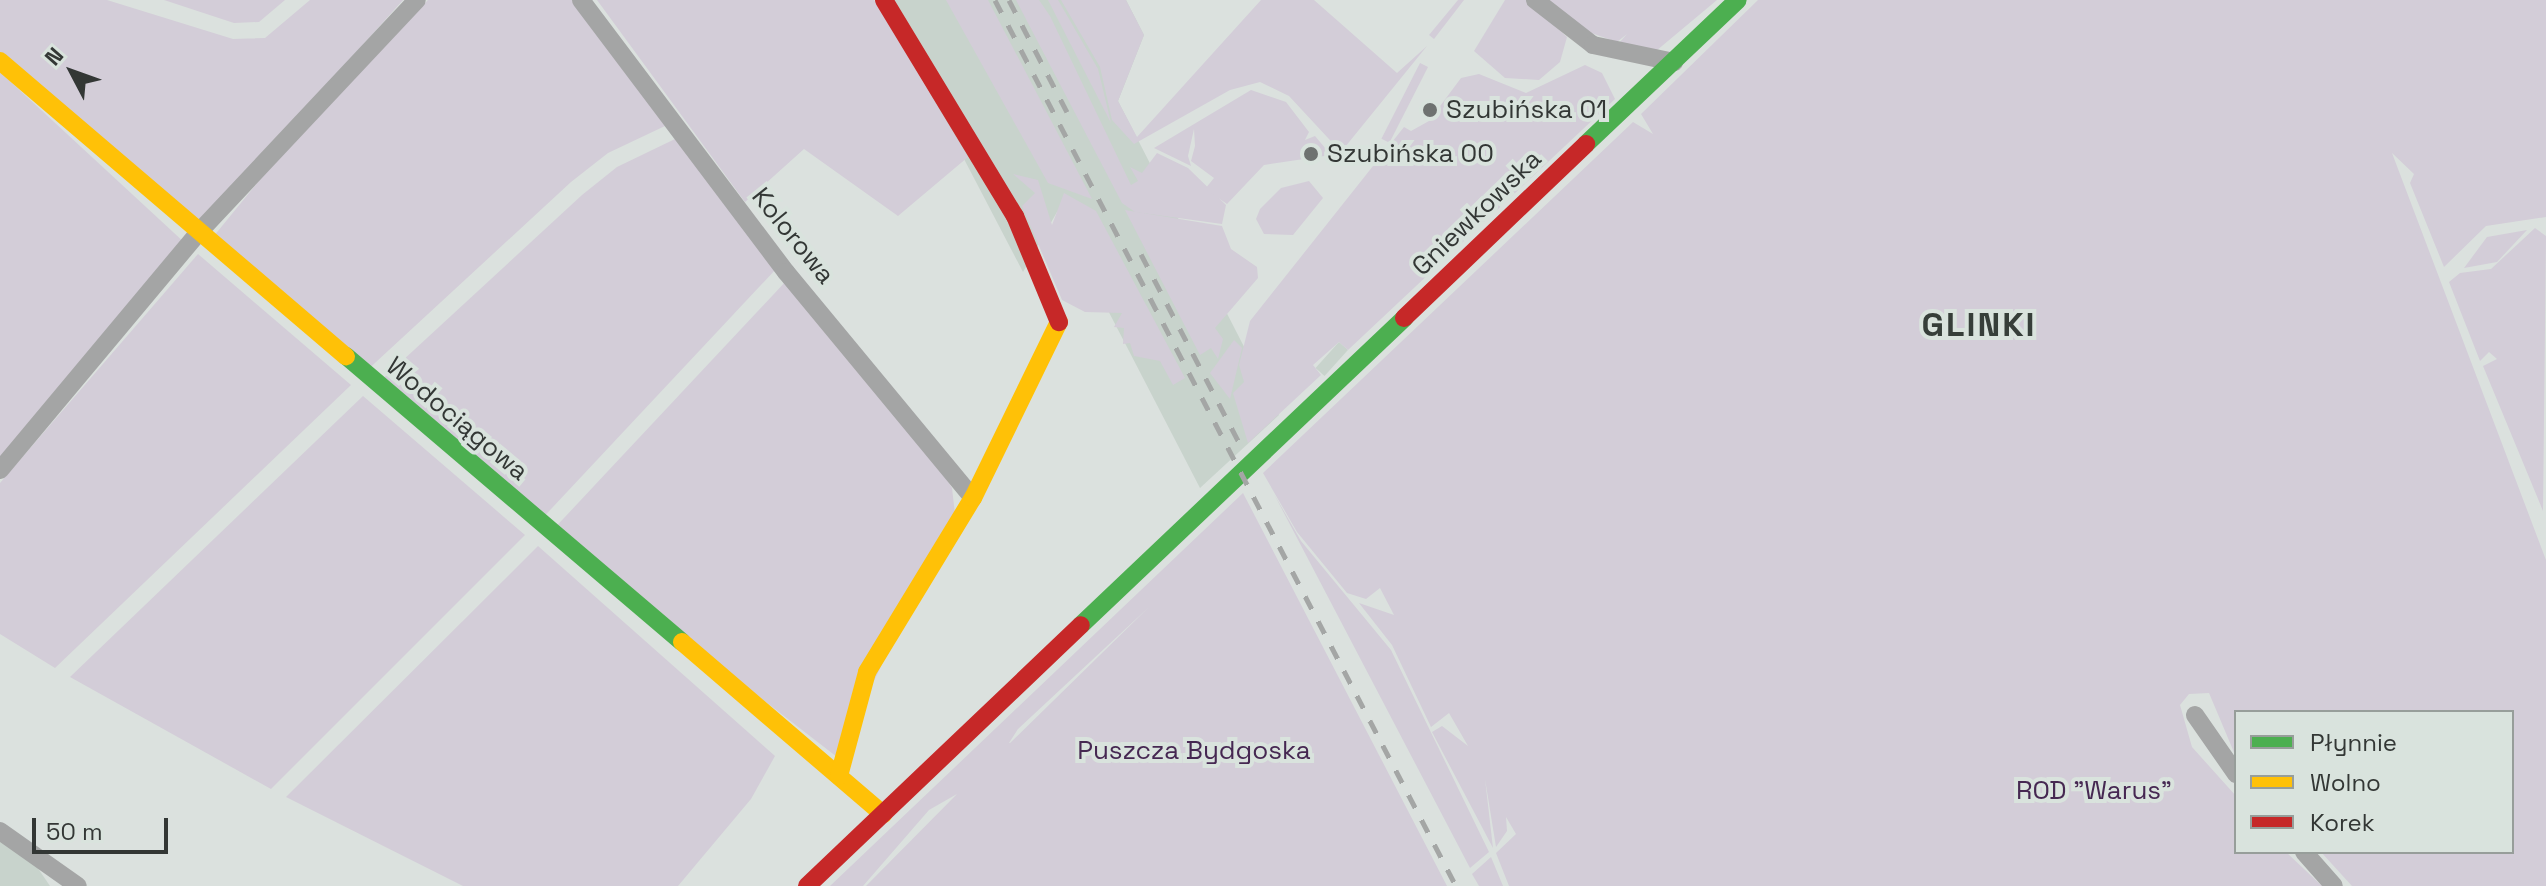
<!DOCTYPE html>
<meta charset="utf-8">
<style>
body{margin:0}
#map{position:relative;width:2546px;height:886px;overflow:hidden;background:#dbe1de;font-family:"Space Grotesk",sans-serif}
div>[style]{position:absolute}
.built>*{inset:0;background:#c8d3cc;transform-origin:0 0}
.green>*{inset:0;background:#d3cdd8;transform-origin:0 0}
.street>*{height:18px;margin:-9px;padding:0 9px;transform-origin:9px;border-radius:9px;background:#a4a5a5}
.fast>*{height:18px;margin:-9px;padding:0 9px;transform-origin:9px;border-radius:9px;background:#4caf50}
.slow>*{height:18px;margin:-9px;padding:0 9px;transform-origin:9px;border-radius:9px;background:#ffc107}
.jam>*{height:18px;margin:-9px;padding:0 9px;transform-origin:9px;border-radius:9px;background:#c62828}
.rail>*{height:5px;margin-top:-2.5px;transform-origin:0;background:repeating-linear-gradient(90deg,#a4a6a5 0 14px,transparent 0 28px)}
.dots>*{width:22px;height:22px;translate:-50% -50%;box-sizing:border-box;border:4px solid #d9e3dd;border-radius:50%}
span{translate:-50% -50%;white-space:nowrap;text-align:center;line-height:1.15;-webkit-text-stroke:8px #d9e3dd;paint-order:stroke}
.poi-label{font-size:26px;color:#333735}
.left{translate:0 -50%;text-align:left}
.street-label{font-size:26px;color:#333735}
.park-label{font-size:26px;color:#462852}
.district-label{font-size:34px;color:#363e39;font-weight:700;letter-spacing:2px}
.legend{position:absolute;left:2234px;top:710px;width:280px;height:144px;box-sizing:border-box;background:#d9e3dd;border:2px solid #979e9a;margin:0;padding:10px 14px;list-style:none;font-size:24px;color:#333735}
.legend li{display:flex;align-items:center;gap:16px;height:40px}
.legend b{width:40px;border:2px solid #979e9a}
.north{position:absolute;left:32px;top:32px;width:80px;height:80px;-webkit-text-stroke:6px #d9e3dd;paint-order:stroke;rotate:311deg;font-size:22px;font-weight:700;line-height:32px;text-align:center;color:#333735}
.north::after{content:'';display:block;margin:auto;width:28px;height:36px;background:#333735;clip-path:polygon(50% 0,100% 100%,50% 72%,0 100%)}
.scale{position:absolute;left:32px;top:818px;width:136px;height:36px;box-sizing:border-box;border:4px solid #333735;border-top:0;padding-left:10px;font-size:24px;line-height:28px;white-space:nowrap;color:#333735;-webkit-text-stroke:6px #d9e3dd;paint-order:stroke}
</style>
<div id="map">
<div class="built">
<div style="clip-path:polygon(881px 0,1126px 0,1144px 35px,1118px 101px,1279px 415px,1200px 488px,1057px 212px,1023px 272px)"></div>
<div style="left:1339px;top:342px;width:12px;height:35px;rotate:42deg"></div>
<div style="clip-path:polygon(0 838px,33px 861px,50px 886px,0 886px)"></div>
</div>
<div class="green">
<div style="clip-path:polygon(0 0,107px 0,233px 39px,265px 38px,310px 0,403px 0,196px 231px,0 52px)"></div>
<div style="clip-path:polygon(164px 0,285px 0,259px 22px,234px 23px)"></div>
<div style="clip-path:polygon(428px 0,577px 0,665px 126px,608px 153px,571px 182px,363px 374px,209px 242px,294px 138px)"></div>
<div style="clip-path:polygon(597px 0,874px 0,968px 157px,898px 216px,804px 149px,745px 202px)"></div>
<div style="clip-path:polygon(946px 0,988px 0,1092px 199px,1048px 183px)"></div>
<div style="clip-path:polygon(1016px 0,1039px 0,1050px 16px,1131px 185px,1138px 181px,1130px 167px,1142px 173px,1157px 153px,1188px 168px,1226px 205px,1222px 224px,1135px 212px,1122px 203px)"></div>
<div style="clip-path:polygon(1048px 0,1058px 0,1098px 69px,1111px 123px)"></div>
<div style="clip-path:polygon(1061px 0,1126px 0,1144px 35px,1118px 101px,1137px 137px,1261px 0,1314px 0,1397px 73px,1427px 46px,1341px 152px,1289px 96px,1260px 82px,1230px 90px,1134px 144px,1112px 120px,1100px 67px)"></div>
<div style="clip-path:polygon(1458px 0,1464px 0,1434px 39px,1429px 35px)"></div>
<div style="clip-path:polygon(1505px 0,1527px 0,1567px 37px,1560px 62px,1539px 80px,1505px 78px,1474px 51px)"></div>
<div style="clip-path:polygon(1541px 0,1717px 0,1656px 51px,1619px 43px,1627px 34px,1617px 42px,1580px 29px)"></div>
<div style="clip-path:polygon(1758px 0,2546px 0,2546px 217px,2486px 226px,2444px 267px,2410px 183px,2414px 174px,2392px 153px,2546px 560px,2546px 886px,2352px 886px,2321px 852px,2512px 852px,2512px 712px,2236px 712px,2236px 757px,2209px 693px,2189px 694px,2180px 705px,2192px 747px,2236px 796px,2236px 852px,2286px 852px,2322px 886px,1509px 886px,1496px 853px,1516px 834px,1506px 817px,1507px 831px,1496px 847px,1485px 779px,1493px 848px,1432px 732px,1442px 726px,1468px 746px,1449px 713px,1431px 727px,1392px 645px,1359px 603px,1394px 615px,1380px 588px,1366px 599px,1347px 593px,1297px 532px,1263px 473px,1633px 122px,1653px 134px,1641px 114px)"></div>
<div style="left:1420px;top:63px;width:9px;height:85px;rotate:27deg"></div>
<div style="clip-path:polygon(1585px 65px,1602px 73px,1615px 99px,1348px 350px,1339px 342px,1313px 365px,1321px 375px,1248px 443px,1233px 393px,1244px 382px,1239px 365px,1250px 321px,1404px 127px,1411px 131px,1429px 121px,1461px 78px,1479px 74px,1526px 93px)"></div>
<div style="clip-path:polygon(0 72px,186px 244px,0 459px)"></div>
<div style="clip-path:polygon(1251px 90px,1286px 102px,1309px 132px,1305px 140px,1315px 136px,1331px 155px,1264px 165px,1227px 204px,1205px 189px,1214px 178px,1191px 161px,1195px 146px,1194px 129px,1188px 156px,1191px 166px,1154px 148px)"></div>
<div style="clip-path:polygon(675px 139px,777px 268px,537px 524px,376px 385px,582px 195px,617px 167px)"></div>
<div style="clip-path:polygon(1013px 174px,1038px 180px,1052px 225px,1064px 193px,1096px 211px,1185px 378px,1173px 385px,1160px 361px,1134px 356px,1130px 343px,1123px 344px,1124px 328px,1114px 327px,1122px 313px,1085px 312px,1062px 300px,1022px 206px,1035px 193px)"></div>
<div style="clip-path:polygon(1309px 181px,1323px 198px,1293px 235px,1264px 234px,1256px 219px,1260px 209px,1281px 188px)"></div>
<div style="clip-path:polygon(1125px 210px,1222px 226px,1231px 249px,1257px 267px,1258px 278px,1215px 328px,1223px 339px,1218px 359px,1211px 348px,1200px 355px)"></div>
<div style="clip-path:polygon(2535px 228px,2546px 236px,2543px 511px,2483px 366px,2497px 359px,2489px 352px,2480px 361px,2449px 282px,2460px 273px,2491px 269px)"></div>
<div style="clip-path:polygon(2527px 230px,2497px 262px,2464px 268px,2487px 237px)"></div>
<div style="clip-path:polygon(198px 254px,351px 385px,55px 668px,0 634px,0 483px)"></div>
<div style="clip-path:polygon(787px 280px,929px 451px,952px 488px,955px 514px,837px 757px,549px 534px)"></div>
<div style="clip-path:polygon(1234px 340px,1242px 348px,1230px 399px,1210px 373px)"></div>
<div style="clip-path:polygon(363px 396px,525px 535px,271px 789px,70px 677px)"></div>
<div style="clip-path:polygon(evenodd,1243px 493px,1447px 886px,866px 886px,957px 794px,929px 810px,863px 886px,830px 886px,1243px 493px,1149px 607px,1010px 743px,1009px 743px,1018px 729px,1149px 607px)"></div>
<div style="clip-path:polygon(1274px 494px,1301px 541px,1391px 650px,1489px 852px,1470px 868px)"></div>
<div style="clip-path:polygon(538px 546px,775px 756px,751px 799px,678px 886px,463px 886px,286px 797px)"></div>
<div style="clip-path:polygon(1491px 857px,1503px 886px,1479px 886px,1472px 874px)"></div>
</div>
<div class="street">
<div style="left:581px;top:0;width:341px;rotate:53deg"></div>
<div style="left:786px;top:272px;width:293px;rotate:50.4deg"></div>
<div style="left:1535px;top:0;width:73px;rotate:37.8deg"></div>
<div style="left:1593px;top:45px;width:83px;rotate:11.9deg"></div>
<div style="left:0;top:470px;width:310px;rotate:-50.1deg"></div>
<div style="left:199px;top:232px;width:318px;rotate:-46.8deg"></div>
<div style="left:2195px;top:715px;width:72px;rotate:55.2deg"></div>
<div style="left:0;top:831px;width:95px;rotate:35.2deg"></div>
<div style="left:2304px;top:852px;width:45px;rotate:48.6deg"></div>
</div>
<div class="fast">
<div style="left:1586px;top:144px;width:209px;rotate:-43.5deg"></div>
<div style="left:346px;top:356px;width:441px;rotate:40.4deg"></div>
<div style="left:1081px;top:625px;width:446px;rotate:-43.5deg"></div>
</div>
<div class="slow">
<div style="left:0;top:61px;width:455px;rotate:40.5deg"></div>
<div style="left:682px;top:642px;width:265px;rotate:40.6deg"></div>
<div style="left:839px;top:776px;width:108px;rotate:-74.9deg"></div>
<div style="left:867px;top:672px;width:204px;rotate:-58.7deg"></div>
<div style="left:973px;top:498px;width:196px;rotate:-64deg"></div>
</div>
<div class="jam">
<div style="left:884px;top:0;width:253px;rotate:58.8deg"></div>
<div style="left:1015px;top:216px;width:115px;rotate:67.5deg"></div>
<div style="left:1404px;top:318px;width:252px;rotate:-43.7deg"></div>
<div style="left:807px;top:886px;width:378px;rotate:-43.6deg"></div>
</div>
<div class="rail">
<div style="left:995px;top:0;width:999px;rotate:62.51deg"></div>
<div style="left:1009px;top:0;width:126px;rotate:62.6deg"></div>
<div style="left:1141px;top:254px;width:216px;rotate:62.5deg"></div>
</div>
<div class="dots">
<div style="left:1430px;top:110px;background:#6e7270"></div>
<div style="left:1311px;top:154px;background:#6e7270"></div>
</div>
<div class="poi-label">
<span class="left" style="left:1446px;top:110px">Szubińska 01</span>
<span class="left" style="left:1327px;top:154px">Szubińska 00</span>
</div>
<div class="street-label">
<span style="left:1477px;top:213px;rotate:-44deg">Gniewkowska</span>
<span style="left:793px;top:236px;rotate:51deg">Kolorowa</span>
<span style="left:457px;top:419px;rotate:40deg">Wodociągowa</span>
</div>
<div class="park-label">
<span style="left:1194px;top:751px">Puszcza Bydgoska</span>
<span style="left:2094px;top:791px">ROD "Warus"</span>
</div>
<div class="district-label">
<span style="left:1979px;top:325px">GLINKI</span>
</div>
<ul class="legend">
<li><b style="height:10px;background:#4caf50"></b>Płynnie</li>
<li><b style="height:10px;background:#ffc107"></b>Wolno</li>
<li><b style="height:10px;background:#c62828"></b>Korek</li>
</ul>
<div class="north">N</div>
<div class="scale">50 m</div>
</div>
